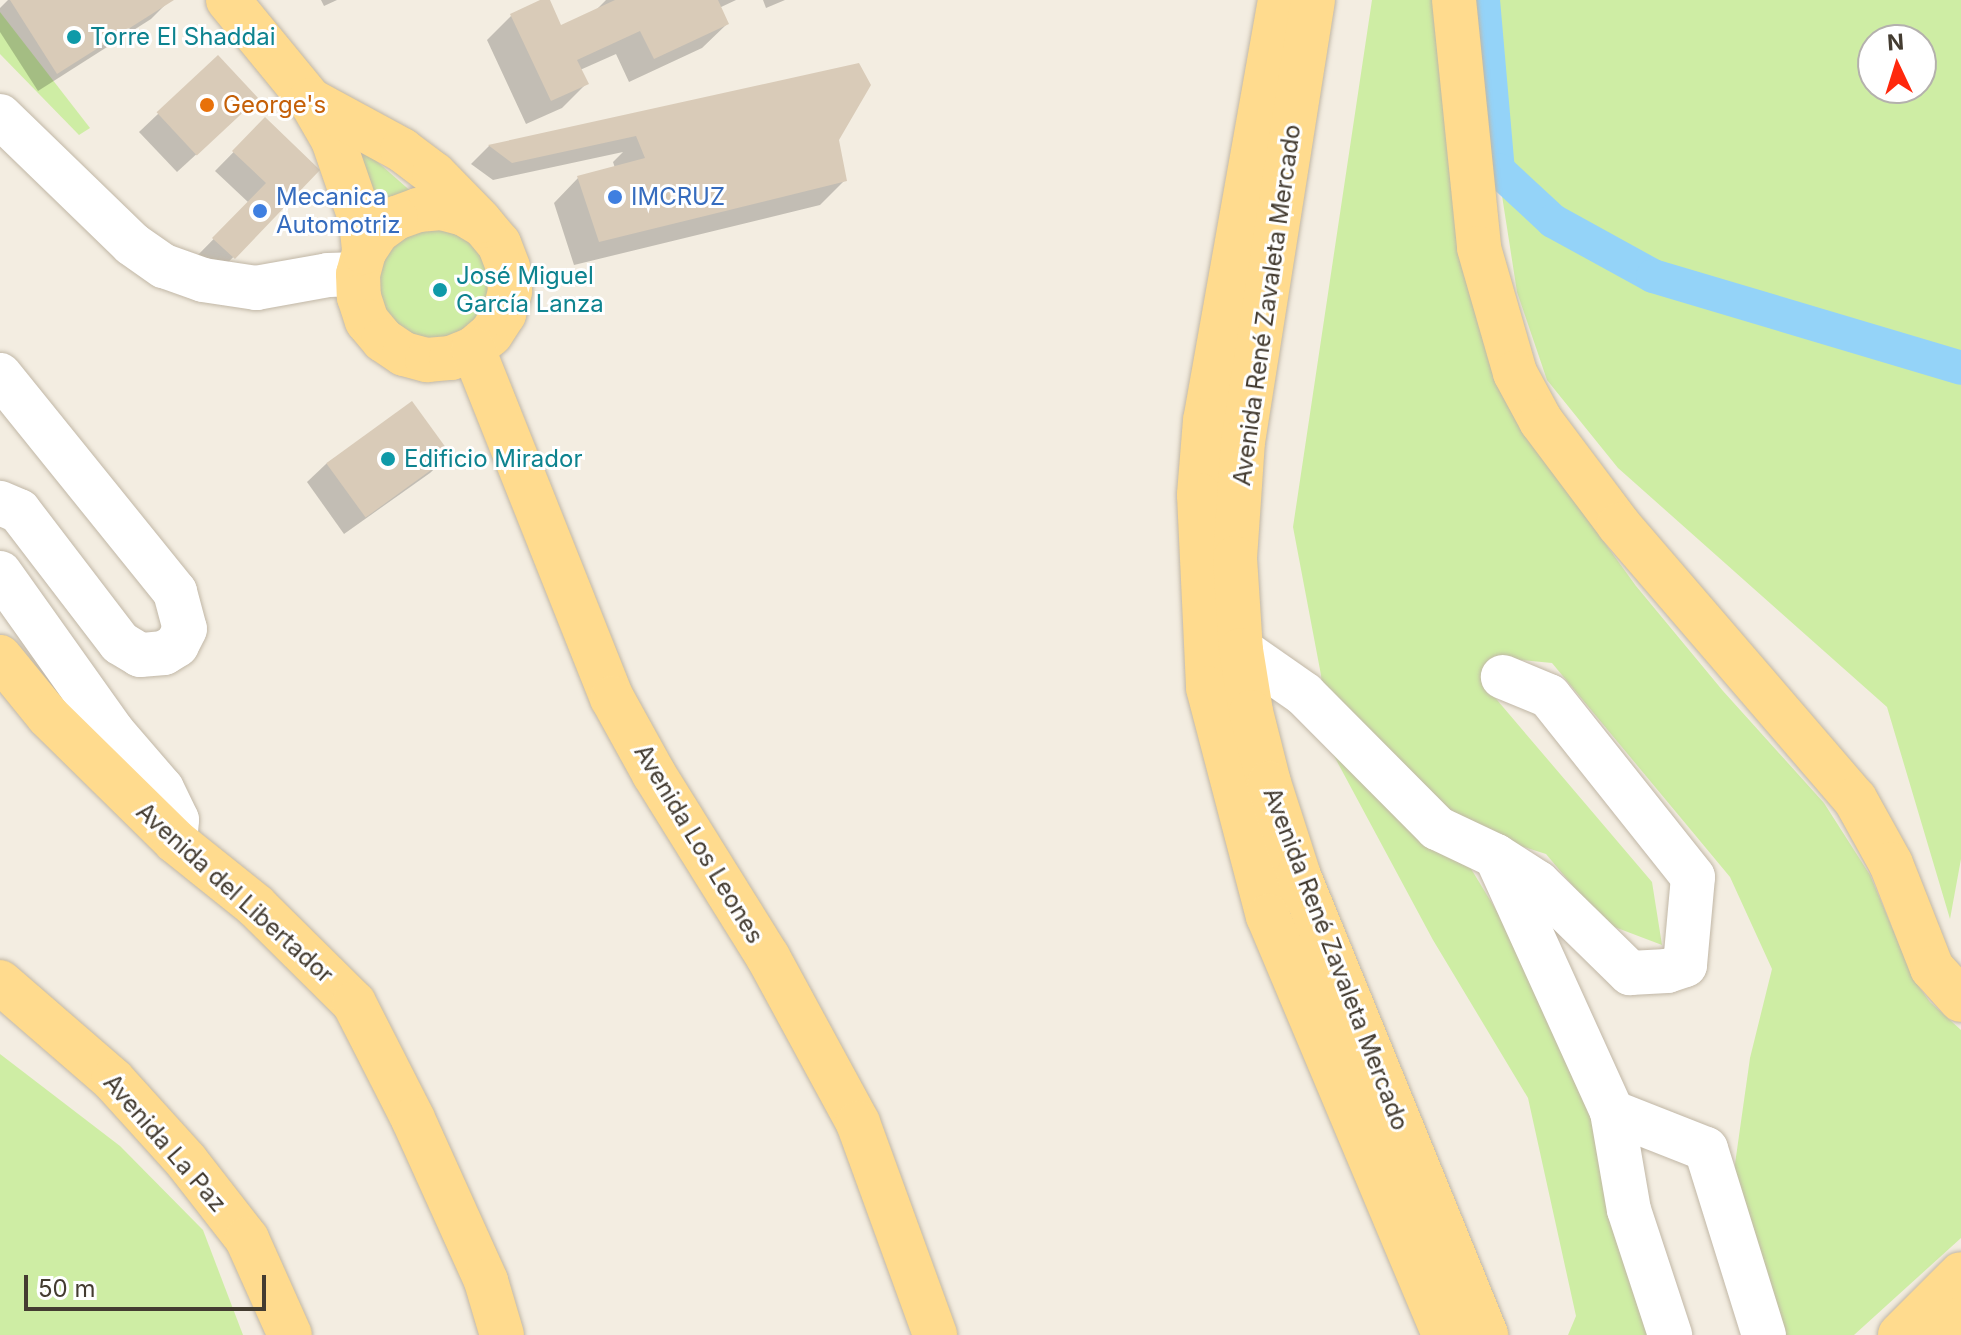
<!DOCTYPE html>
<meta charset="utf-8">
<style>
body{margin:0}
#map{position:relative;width:1961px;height:1335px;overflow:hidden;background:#f3ede1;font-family:Inter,sans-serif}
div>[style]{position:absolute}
.green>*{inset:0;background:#ceeda4}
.shadow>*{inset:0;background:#0003}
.canal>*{height:34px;margin:-17px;padding:0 17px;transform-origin:17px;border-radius:17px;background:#94d3f8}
.building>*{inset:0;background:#d9cbb8;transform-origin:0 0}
.roads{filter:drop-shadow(0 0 2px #c1b7a6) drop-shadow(0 0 2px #c1b7a6)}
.minor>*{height:44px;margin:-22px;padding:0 22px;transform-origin:22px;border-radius:22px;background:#fff}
.major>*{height:44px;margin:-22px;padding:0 22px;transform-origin:22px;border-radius:22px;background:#ffdb8e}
.dots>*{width:22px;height:22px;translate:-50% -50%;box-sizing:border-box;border:4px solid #fff;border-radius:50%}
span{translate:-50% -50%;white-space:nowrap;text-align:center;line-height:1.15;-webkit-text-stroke:6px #fff;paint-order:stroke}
.culture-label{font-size:24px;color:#0d838f}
.left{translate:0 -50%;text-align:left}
.food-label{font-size:24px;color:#c56008}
.shop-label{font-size:24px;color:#366cbe}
.street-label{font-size:24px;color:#443c31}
.north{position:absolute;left:1857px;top:24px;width:80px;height:80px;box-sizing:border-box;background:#fff;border:2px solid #b4b1ad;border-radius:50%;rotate:356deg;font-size:22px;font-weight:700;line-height:32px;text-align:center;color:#443c31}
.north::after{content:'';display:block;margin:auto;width:28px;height:36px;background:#ff280c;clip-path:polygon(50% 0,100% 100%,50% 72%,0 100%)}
.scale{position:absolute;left:24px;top:1275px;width:242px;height:36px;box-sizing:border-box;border:4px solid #443c31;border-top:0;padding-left:10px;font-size:24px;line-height:28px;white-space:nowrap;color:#443c31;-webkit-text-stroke:6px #fff;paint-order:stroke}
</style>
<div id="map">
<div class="green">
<div style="clip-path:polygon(1372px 0,1435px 0,1528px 437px,1636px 586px,1723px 691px,1824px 803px,1870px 875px,1914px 980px,1930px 1002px,1961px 1030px,1961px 1238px,1854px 1335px,1782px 1335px,1734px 1171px,1750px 1058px,1772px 969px,1730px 877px,1552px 663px,1499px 658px,1486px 687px,1652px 882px,1662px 945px,1604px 923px,1546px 854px,1479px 833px,1462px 854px,1534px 972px,1596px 1117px,1654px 1335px,1568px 1335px,1576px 1316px,1528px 1098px,1433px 940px,1326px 741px,1321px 675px,1293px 527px)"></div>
<div style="clip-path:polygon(evenodd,1483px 0,1961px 0,1961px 859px,1950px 919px,1887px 707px,1618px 468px,1547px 380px,1517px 292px,1498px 170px,1483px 0,1873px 40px,1921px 40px,1921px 88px,1873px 88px,1873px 40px)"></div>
<div style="clip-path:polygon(0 12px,90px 128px,79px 135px,0 54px)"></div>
<div style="clip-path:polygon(356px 143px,414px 194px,372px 214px)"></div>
<div style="clip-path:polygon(425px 223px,477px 241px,492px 275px,483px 312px,470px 326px,454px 336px,435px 339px,416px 337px,399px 328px,376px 296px,379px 257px)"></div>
<div style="clip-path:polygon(0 1054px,120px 1146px,203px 1230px,243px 1335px,0 1335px)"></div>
</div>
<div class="shadow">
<div style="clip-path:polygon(8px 0,169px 0,169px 1px,151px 19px,38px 91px,0 32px,0 8px)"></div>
<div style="clip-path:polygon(321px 0,337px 0,324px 6px)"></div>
<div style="clip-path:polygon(545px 0,560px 28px,594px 12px,606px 0,736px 0,719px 8px,727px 24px,702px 48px,629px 82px,616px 54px,580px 70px,586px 84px,562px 108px,526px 124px,487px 40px,511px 16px)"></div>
<div style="clip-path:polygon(763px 0,785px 0,766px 8px)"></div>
<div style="clip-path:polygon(858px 65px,837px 140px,845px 180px,820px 205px,574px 265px,554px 203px,578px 178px,615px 168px,613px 162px,623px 152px,493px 180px,471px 164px,489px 146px)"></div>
<div style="clip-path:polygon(158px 114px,237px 117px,177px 172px,139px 132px)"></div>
<div style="clip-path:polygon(265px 120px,317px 170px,215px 276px,195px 258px,249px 203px,215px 171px)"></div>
<div style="clip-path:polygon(412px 404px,449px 455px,430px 473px,344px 534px,307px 482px,326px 464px)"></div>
</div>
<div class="canal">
<div style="left:1483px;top:0;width:171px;rotate:85deg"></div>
<div style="left:1498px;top:170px;width:75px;rotate:42.8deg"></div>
<div style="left:1553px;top:221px;width:114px;rotate:28.8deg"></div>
<div style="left:1653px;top:276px;width:321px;rotate:16.6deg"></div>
</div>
<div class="building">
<div style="clip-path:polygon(10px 0,174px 0,57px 74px)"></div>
<div style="clip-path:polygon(540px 0,550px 0,561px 25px,615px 0,718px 0,729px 24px,654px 59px,640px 31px,577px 60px,589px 84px,551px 101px,510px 14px)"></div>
<div style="left:218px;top:55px;width:59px;height:84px;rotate:47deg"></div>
<div style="clip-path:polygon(859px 63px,871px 85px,839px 140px,847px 181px,599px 242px,577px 176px,645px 158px,636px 136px,512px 163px,488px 145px)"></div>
<div style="clip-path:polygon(265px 117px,320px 170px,235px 259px,212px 238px,266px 183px,232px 151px)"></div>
<div style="left:412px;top:401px;width:67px;height:106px;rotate:54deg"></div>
</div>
<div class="roads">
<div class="minor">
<div style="left:0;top:116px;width:184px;rotate:44.1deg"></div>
<div style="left:132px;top:244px;width:39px;rotate:35deg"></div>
<div style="left:164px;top:266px;width:41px;rotate:19.7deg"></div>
<div style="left:203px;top:280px;width:54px;rotate:8.6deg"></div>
<div style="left:256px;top:288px;width:73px;rotate:-10.2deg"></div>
<div style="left:328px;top:275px;width:30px;rotate:-2deg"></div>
<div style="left:0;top:375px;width:279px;rotate:51.1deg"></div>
<div style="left:175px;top:592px;width:38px;rotate:75deg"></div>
<div style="left:185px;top:629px;width:18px;rotate:117deg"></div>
<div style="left:177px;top:645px;width:15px;rotate:148deg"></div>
<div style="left:164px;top:653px;width:24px;rotate:175deg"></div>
<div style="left:140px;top:655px;width:23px;rotate:-149deg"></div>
<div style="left:120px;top:643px;width:166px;rotate:-127.4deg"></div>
<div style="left:19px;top:511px;width:21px;rotate:-157deg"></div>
<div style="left:0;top:573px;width:195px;rotate:54.6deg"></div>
<div style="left:113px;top:732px;width:75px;rotate:49.3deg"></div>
<div style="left:162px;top:789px;width:34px;rotate:64deg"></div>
<div style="left:177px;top:820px;width:21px;rotate:95deg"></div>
<div style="left:1241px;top:650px;width:77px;rotate:34.9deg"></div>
<div style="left:1304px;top:694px;width:189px;rotate:45.2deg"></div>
<div style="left:1437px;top:828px;width:65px;rotate:25.4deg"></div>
<div style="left:1496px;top:856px;width:281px;rotate:65.6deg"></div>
<div style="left:1612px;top:1112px;width:101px;rotate:21.5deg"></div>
<div style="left:1706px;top:1149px;width:195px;rotate:72.7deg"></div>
<div style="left:1496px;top:856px;width:50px;rotate:32.7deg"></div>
<div style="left:1538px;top:883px;width:129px;rotate:44.4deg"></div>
<div style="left:1630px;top:973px;width:37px;rotate:-3deg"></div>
<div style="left:1667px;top:971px;width:19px;rotate:-18deg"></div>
<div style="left:1685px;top:965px;width:88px;rotate:-84.8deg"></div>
<div style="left:1693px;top:877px;width:231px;rotate:-128.5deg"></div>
<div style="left:1549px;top:696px;width:50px;rotate:-157.6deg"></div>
<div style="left:1612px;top:1112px;width:99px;rotate:80.2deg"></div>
<div style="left:1629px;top:1210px;width:132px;rotate:71.8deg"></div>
</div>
<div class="major">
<div style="left:228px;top:0;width:129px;rotate:50.6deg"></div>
<div style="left:310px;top:100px;width:46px;rotate:60.1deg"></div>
<div style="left:333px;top:140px;width:86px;rotate:70.9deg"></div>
<div style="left:361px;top:221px;width:31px;rotate:84deg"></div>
<div style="left:364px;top:252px;width:23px;rotate:105deg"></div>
<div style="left:358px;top:274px;width:23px;rotate:88deg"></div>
<div style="left:359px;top:297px;width:25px;rotate:72deg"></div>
<div style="left:367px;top:321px;width:25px;rotate:50deg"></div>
<div style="left:383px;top:340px;width:25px;rotate:34deg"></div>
<div style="left:404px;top:354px;width:24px;rotate:15deg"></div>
<div style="left:427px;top:360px;width:24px;rotate:-5deg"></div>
<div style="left:451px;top:358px;width:24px;rotate:-22deg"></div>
<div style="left:473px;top:349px;width:23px;rotate:-40deg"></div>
<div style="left:491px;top:334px;width:24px;rotate:-57deg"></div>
<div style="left:504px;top:314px;width:24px;rotate:-75deg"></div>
<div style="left:510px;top:291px;width:24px;rotate:-95deg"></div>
<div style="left:508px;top:267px;width:25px;rotate:-111deg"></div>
<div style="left:499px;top:244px;width:23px;rotate:-130deg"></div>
<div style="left:484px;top:226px;width:23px;rotate:-149deg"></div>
<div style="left:464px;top:214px;width:24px;rotate:-165deg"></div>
<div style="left:441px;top:208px;width:23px;rotate:175deg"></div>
<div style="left:418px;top:210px;width:23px;rotate:160deg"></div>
<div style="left:396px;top:218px;width:24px;rotate:144deg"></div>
<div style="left:377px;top:232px;width:24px;rotate:123deg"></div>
<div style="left:1280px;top:0;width:427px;rotate:100.1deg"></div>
<div style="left:1205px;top:420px;width:75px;rotate:94.6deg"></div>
<div style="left:1199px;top:495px;width:193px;rotate:87.3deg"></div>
<div style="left:1208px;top:688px;width:236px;rotate:75.3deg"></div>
<div style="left:1268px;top:916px;width:454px;rotate:67.2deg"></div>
<div style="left:1313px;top:0;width:447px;rotate:99deg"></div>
<div style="left:1243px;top:441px;width:117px;rotate:93.9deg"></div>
<div style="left:1235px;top:558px;width:92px;rotate:86.3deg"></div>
<div style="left:1241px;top:650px;width:63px;rotate:80.8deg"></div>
<div style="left:1251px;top:712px;width:73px;rotate:75.8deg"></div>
<div style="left:1269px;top:783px;width:98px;rotate:72.1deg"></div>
<div style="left:1299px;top:876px;width:496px;rotate:67.8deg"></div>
<div style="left:1454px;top:0;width:249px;rotate:84.2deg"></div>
<div style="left:1479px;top:248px;width:130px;rotate:73.9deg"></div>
<div style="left:1515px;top:373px;width:55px;rotate:61.6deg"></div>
<div style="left:1541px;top:421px;width:130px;rotate:53.1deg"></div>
<div style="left:1619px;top:525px;width:362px;rotate:49.3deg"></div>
<div style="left:1855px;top:799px;width:74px;rotate:61deg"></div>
<div style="left:1891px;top:864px;width:112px;rotate:68.5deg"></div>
<div style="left:1932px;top:968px;width:43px;rotate:47.8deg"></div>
<div style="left:310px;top:100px;width:105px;rotate:28.5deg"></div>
<div style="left:402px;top:150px;width:40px;rotate:37deg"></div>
<div style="left:434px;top:174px;width:66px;rotate:45.6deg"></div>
<div style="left:473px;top:349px;width:376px;rotate:68.3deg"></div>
<div style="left:612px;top:698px;width:87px;rotate:61.1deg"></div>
<div style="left:654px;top:774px;width:216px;rotate:58.1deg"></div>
<div style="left:768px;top:957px;width:189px;rotate:61.5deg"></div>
<div style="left:858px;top:1123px;width:226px;rotate:70deg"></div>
<div style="left:0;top:657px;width:76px;rotate:50.9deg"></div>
<div style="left:48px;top:716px;width:178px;rotate:44.5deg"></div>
<div style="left:175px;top:841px;width:104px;rotate:38.7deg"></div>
<div style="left:256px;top:906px;width:138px;rotate:44.7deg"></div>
<div style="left:354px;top:1003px;width:130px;rotate:63deg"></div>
<div style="left:413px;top:1119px;width:178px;rotate:65.7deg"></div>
<div style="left:486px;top:1281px;width:56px;rotate:73.5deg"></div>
<div style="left:0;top:982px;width:150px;rotate:40.9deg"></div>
<div style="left:113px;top:1080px;width:110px;rotate:47.9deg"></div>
<div style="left:187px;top:1162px;width:98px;rotate:52.1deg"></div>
<div style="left:247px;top:1239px;width:105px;rotate:65.9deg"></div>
<div style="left:1900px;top:1335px;width:86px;rotate:-45deg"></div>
<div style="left:1945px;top:1335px;width:23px;rotate:-45deg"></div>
</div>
</div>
<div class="dots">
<div style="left:74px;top:37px;background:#0f9aa8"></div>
<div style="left:207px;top:105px;background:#e8710a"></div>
<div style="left:615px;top:197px;background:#3f7fe0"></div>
<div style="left:260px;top:211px;background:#3f7fe0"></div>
<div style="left:440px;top:290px;background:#0f9aa8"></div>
<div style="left:388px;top:459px;background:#0f9aa8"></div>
</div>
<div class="culture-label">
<span class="left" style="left:90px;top:37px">Torre El Shaddai</span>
<span class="left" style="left:456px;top:290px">José Miguel<br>García Lanza</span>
<span class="left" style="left:404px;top:459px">Edificio Mirador</span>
</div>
<div class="food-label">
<span class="left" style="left:223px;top:105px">George's</span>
</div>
<div class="shop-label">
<span class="left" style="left:276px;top:211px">Mecanica<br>Automotriz</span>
<span class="left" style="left:631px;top:197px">IMCRUZ</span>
</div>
<div class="street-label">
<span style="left:1267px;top:305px;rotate:-82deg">Avenida René Zavaleta Mercado</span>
<span style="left:699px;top:844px;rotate:59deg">Avenida Los Leones</span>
<span style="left:235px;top:893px;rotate:42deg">Avenida del Libertador</span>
<span style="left:1336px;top:959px;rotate:69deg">Avenida René Zavaleta Mercado</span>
<span style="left:165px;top:1143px;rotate:49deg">Avenida La Paz</span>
</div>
<div class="north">N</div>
<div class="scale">50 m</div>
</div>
